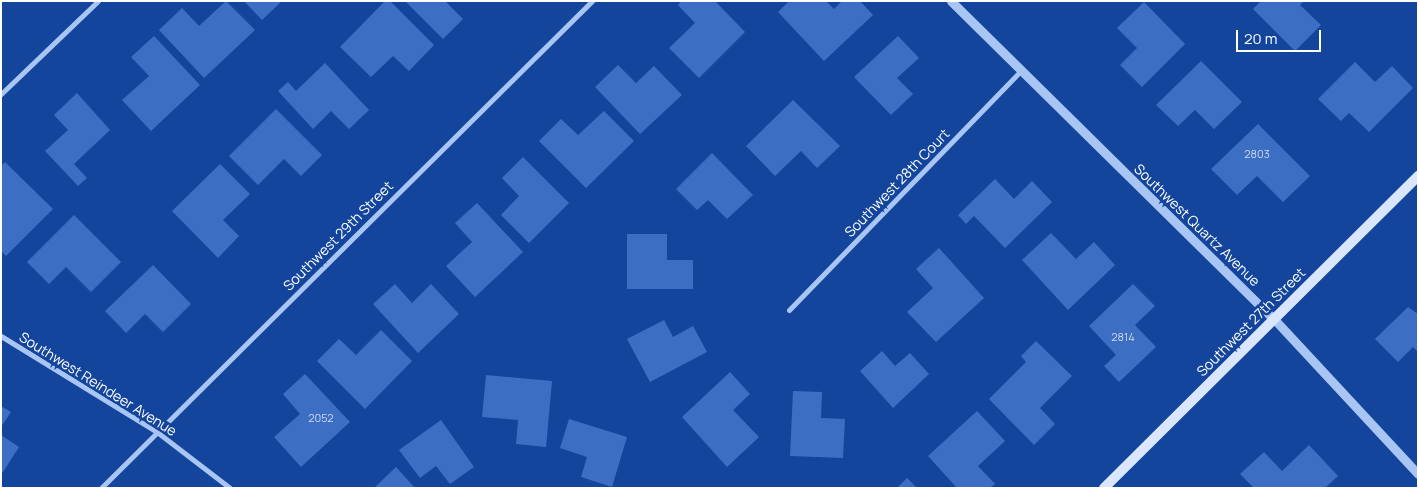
<!DOCTYPE html>
<style>
body{margin:0}
#map{position:relative;width:1419px;height:489px;overflow:hidden;background:#13459d;font-family:Manrope,sans-serif}
div>[style]{position:absolute}
.building>*{inset:0;background:#3c6fc4}
.minor>*{height:5px;margin:-2.5px;padding:0 2.5px;transform-origin:2.5px;border-radius:2.5px;background:#a9c5f4}
.tertiary>*{height:9px;margin:-4.5px;padding:0 4.5px;transform-origin:4.5px;border-radius:4.5px;background:#a9c5f4}
.secondary>*{height:10px;margin:-5px;padding:0 5px;transform-origin:5px;border-radius:5px;background:#d9e6fd}
span{translate:-50% -50%;white-space:nowrap;text-align:center;line-height:1.15;-webkit-text-stroke:5px #13459d;paint-order:stroke}
.number-label{font-size:11px;color:#cedbf0}
.number-label span{-webkit-text-stroke-width:0}
.street-label{font-size:14px;color:#fff}
.frame{position:absolute;inset:0;border:2px solid #fff;pointer-events:none}
.scale{position:absolute;left:1236px;top:30px;width:85px;height:22px;box-sizing:border-box;border:2px solid #fff;border-top:0;padding-left:6px;font-size:15px;line-height:18px;white-space:nowrap;color:#fff;-webkit-text-stroke:4px #13459d;paint-order:stroke}
</style>
<div id="map">
<div class="building">
<div style="clip-path:polygon(226px 1px,255px 30px,204px 78px,159px 30px,182px 8px,199px 26px)"></div>
<div style="clip-path:polygon(244px 1px,282px 1px,262px 20px)"></div>
<div style="clip-path:polygon(385px 1px,390px 1px,434px 45px,409px 71px,393px 56px,371px 77px,340px 47px)"></div>
<div style="clip-path:polygon(405px 1px,445px 1px,463px 19px,443px 39px)"></div>
<div style="clip-path:polygon(681px 1px,715px 1px,745px 32px,699px 78px,669px 48px,695px 23px,678px 5px)"></div>
<div style="clip-path:polygon(789px 1px,826px 1px,834px 9px,842px 1px,860px 1px,873px 15px,824px 61px,778px 12px)"></div>
<div style="clip-path:polygon(1261px 1px,1304px 1px,1300px 5px,1321px 25px,1295px 51px,1253px 9px)"></div>
<div style="clip-path:polygon(1144px 2px,1185px 44px,1142px 87px,1120px 65px,1137px 48px,1117px 28px)"></div>
<div style="clip-path:polygon(154px 36px,200px 85px,151px 131px,122px 100px,149px 76px,131px 57px)"></div>
<div style="clip-path:polygon(898px 36px,919px 58px,897px 78px,913px 94px,891px 115px,854px 77px)"></div>
<div style="clip-path:polygon(1201px 61px,1242px 102px,1214px 129px,1195px 110px,1178px 126px,1156px 105px)"></div>
<div style="clip-path:polygon(1355px 62px,1375px 82px,1392px 66px,1413px 88px,1369px 132px,1349px 113px,1341px 121px,1318px 99px)"></div>
<div style="clip-path:polygon(325px 63px,369px 110px,349px 129px,331px 111px,313px 129px,278px 91px,288px 82px,296px 91px)"></div>
<div style="clip-path:polygon(618px 65px,636px 83px,654px 66px,682px 95px,640px 134px,595px 87px)"></div>
<div style="clip-path:polygon(77px 93px,110px 130px,74px 164px,87px 178px,78px 186px,45px 151px,68px 130px,54px 115px)"></div>
<div style="clip-path:polygon(793px 100px,840px 146px,817px 168px,801px 151px,775px 176px,746px 146px)"></div>
<div style="clip-path:polygon(276px 109px,322px 155px,301px 176px,284px 159px,258px 185px,229px 156px)"></div>
<div style="clip-path:polygon(604px 111px,634px 141px,586px 188px,539px 141px,561px 119px,578px 135px)"></div>
<div style="clip-path:polygon(1258px 124px,1310px 176px,1283px 202px,1257px 176px,1237px 195px,1211px 169px)"></div>
<div style="clip-path:polygon(712px 153px,753px 195px,727px 219px,708px 200px,697px 210px,676px 189px)"></div>
<div style="clip-path:polygon(523px 157px,569px 203px,529px 243px,501px 215px,519px 196px,502px 178px)"></div>
<div style="clip-path:polygon(5px 162px,53px 209px,6px 256px,1px 251px,1px 166px)"></div>
<div style="clip-path:polygon(220px 164px,250px 194px,223px 220px,239px 236px,218px 258px,172px 211px)"></div>
<div style="clip-path:polygon(995px 179px,1014px 199px,1032px 181px,1052px 202px,1005px 248px,974px 216px,966px 224px,958px 215px)"></div>
<div style="clip-path:polygon(477px 203px,523px 252px,475px 297px,446px 266px,472px 242px,455px 223px)"></div>
<div style="clip-path:polygon(74px 215px,121px 262px,91px 292px,66px 267px,49px 284px,27px 262px)"></div>
<div style="clip-path:polygon(1051px 233px,1076px 259px,1094px 242px,1115px 265px,1068px 310px,1022px 260px)"></div>
<div style="clip-path:polygon(627px 234px,667px 234px,667px 260px,693px 260px,693px 289px,627px 289px)"></div>
<div style="clip-path:polygon(939px 248px,984px 298px,936px 342px,907px 312px,933px 288px,916px 269px)"></div>
<div style="clip-path:polygon(153px 265px,191px 304px,163px 332px,145px 314px,126px 333px,105px 311px)"></div>
<div style="clip-path:polygon(395px 284px,412px 303px,431px 284px,459px 314px,418px 353px,373px 304px)"></div>
<div style="clip-path:polygon(1133px 284px,1155px 306px,1135px 325px,1156px 347px,1119px 382px,1104px 366px,1116px 355px,1089px 326px)"></div>
<div style="clip-path:polygon(1408px 307px,1418px 314px,1418px 352px,1413px 347px,1398px 362px,1375px 339px)"></div>
<div style="clip-path:polygon(664px 320px,673px 337px,693px 326px,707px 352px,650px 382px,627px 339px)"></div>
<div style="clip-path:polygon(381px 330px,412px 361px,365px 409px,317px 361px,339px 339px,356px 355px)"></div>
<div style="clip-path:polygon(1036px 341px,1072px 376px,1040px 408px,1055px 424px,1034px 445px,989px 399px,1026px 362px,1021px 356px)"></div>
<div style="clip-path:polygon(882px 351px,895px 366px,910px 353px,929px 374px,893px 408px,860px 371px)"></div>
<div style="clip-path:polygon(730px 372px,750px 394px,733px 410px,759px 437px,727px 467px,682px 417px)"></div>
<div style="clip-path:polygon(305px 374px,350px 422px,301px 467px,274px 437px,300px 414px,283px 394px)"></div>
<div style="clip-path:polygon(486px 375px,552px 381px,546px 447px,516px 444px,518px 420px,482px 417px)"></div>
<div style="clip-path:polygon(793px 391px,822px 392px,821px 418px,845px 419px,843px 458px,790px 456px)"></div>
<div style="clip-path:polygon(1px 406px,11px 412px,1px 427px)"></div>
<div style="clip-path:polygon(977px 411px,1005px 441px,978px 466px,995px 484px,990px 488px,957px 488px,928px 456px)"></div>
<div style="clip-path:polygon(569px 419px,627px 437px,612px 487px,581px 477px,587px 457px,560px 448px)"></div>
<div style="clip-path:polygon(441px 420px,474px 467px,450px 484px,436px 466px,420px 478px,399px 450px)"></div>
<div style="clip-path:polygon(1px 435px,19px 447px,3px 472px,1px 472px)"></div>
<div style="clip-path:polygon(1309px 445px,1338px 476px,1325px 488px,1254px 488px,1240px 474px,1264px 452px,1282px 471px)"></div>
<div style="clip-path:polygon(396px 467px,415px 488px,374px 488px)"></div>
<div style="clip-path:polygon(907px 478px,917px 488px,897px 488px)"></div>
</div>
<div class="minor">
<div style="left:1px;top:94px;width:134px;rotate:-43.8deg"></div>
<div style="left:789px;top:310px;width:333px;rotate:-45.9deg"></div>
<div style="left:1px;top:336px;width:183px;rotate:31.6deg"></div>
<div style="left:157px;top:432px;width:92px;rotate:37.5deg"></div>
<div style="left:101px;top:488px;width:692px;rotate:-44.77deg"></div>
</div>
<div class="tertiary">
<div style="left:951px;top:1px;width:453px;rotate:44.6deg"></div>
<div style="left:1274px;top:319px;width:212px;rotate:47.1deg"></div>
</div>
<div class="secondary">
<div style="left:1104px;top:488px;width:443px;rotate:-44.8deg"></div>
</div>
<div class="number-label">
<span style="left:1257px;top:154px">2803</span>
<span style="left:1123px;top:337px">2814</span>
<span style="left:321px;top:418px">2052</span>
</div>
<div class="street-label">
<span style="left:897px;top:183px;rotate:-46deg">Southwest 28th Court</span>
<span style="left:1197px;top:225px;rotate:44deg">Southwest Quartz Avenue</span>
<span style="left:338px;top:236px;rotate:-45deg">Southwest 29th Street</span>
<span style="left:1251px;top:322px;rotate:-45deg">Southwest 27th Street</span>
<span style="left:98px;top:384px;rotate:32deg">Southwest Reindeer Avenue</span>
</div>
<div class="frame"></div>
<div class="scale">20 m</div>
</div>
